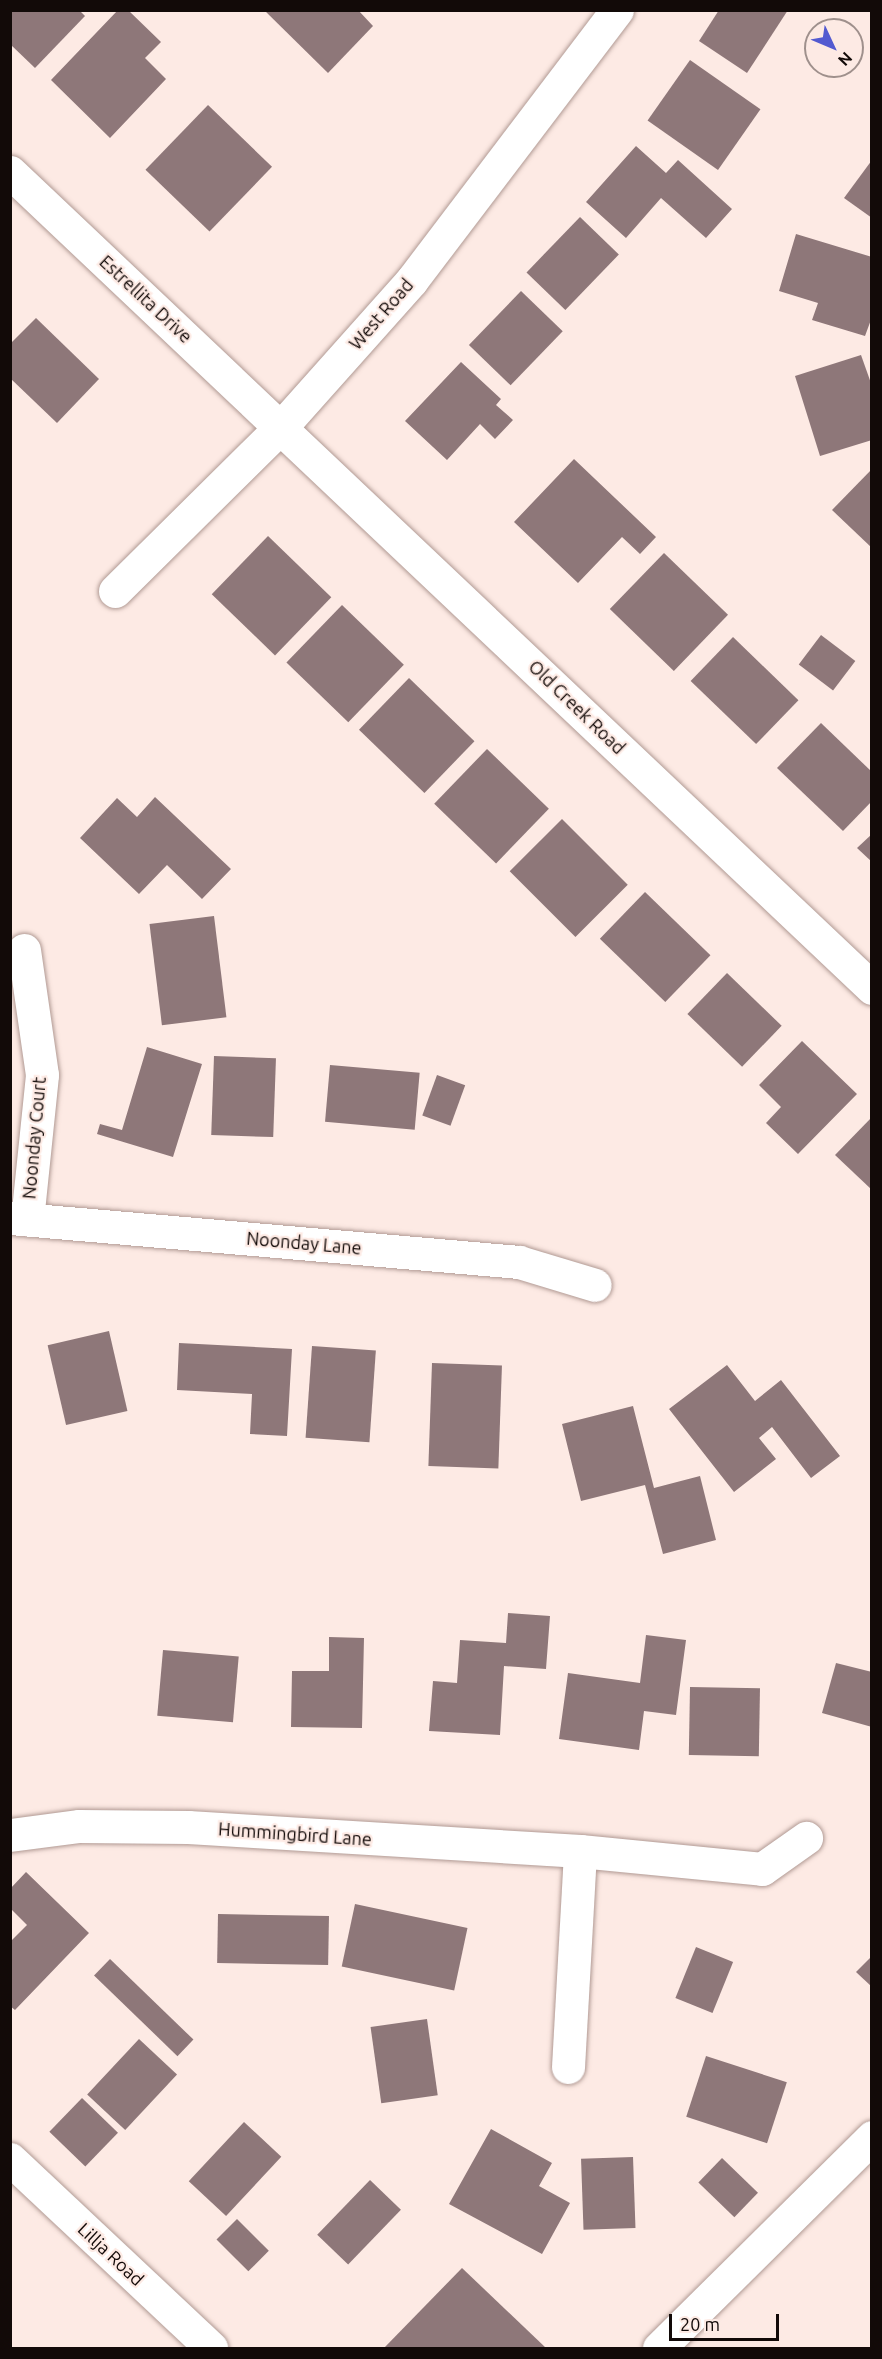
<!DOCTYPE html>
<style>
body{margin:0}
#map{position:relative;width:882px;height:2359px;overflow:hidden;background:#fdeae4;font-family:Ubuntu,sans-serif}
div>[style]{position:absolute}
.building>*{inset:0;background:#8e7779;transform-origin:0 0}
.roads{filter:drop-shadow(0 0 2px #b19a94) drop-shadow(0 0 2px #b19a94)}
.minor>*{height:33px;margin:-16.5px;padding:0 16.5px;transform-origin:16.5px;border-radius:16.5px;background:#fff}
span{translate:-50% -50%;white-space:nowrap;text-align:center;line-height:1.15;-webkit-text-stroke:4.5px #fdeae4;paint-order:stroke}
.street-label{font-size:18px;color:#120a08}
.frame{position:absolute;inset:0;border:12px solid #120a08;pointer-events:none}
.north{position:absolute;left:804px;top:18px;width:60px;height:60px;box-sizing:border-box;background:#fdeae4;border:2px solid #9f908c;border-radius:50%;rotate:134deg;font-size:16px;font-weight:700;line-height:24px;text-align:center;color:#120a08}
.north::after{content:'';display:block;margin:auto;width:21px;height:27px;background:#535ad0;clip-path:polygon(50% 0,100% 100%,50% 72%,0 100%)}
.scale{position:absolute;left:669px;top:2314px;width:110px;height:27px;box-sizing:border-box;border:3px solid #120a08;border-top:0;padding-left:8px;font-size:18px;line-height:21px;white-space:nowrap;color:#120a08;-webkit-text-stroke:4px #fdeae4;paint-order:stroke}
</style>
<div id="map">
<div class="building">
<div style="clip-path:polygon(10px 10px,79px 10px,85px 16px,35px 68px,10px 44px)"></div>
<div style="clip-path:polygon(118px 10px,128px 10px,161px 42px,145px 58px,166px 79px,110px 138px,51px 80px)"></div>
<div style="clip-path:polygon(264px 10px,358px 10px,373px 26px,328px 73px)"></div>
<div style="clip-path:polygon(719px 10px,788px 10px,747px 73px,699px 41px)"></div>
<div style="left:690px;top:60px;width:86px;height:74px;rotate:35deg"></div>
<div style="left:208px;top:105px;width:89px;height:90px;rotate:44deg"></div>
<div style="clip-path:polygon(636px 146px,666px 173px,678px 160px,732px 209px,706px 238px,661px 198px,626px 238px,586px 202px)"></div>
<div style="clip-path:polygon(872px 160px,872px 218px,844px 198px)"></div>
<div style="left:580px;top:217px;width:54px;height:77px;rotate:44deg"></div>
<div style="clip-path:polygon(796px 234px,872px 257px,872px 317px,865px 336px,812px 320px,818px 303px,779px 291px)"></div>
<div style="left:521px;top:291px;width:58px;height:75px;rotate:44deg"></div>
<div style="clip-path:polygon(36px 318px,99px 379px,57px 423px,10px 378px,10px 344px)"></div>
<div style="clip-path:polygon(861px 355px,872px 386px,872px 440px,820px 456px,795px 376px)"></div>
<div style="clip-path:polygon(461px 362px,501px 399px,496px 405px,513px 420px,495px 439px,480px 424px,447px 460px,405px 421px)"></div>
<div style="clip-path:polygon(574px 459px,656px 537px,640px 554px,622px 537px,578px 583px,514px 522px)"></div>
<div style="clip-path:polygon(872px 469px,872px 548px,832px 510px)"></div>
<div style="left:268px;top:536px;width:88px;height:81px;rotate:44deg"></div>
<div style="left:664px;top:553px;width:89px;height:78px;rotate:44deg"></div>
<div style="left:342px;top:605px;width:86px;height:80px;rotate:44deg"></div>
<div style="left:821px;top:635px;width:43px;height:37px;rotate:37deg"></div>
<div style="left:733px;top:637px;width:91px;height:61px;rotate:44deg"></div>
<div style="left:409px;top:678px;width:91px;height:72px;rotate:44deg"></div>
<div style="clip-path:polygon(821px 723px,872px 772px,872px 801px,843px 831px,777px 768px)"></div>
<div style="left:487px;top:749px;width:86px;height:76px;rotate:44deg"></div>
<div style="clip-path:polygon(155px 797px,231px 869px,202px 899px,167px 865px,139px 894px,80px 838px,117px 798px,137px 817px)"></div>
<div style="left:562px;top:819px;width:93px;height:74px;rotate:45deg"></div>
<div style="clip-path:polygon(872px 834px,872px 862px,857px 848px)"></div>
<div style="left:645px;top:892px;width:91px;height:65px;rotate:44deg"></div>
<div style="left:214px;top:916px;width:102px;height:65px;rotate:83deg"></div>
<div style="left:727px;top:973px;width:76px;height:57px;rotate:44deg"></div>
<div style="clip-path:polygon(802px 1041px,857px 1094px,798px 1154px,766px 1123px,781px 1107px,759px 1085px)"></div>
<div style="clip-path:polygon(147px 1047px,202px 1064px,173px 1157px,97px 1134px,100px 1124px,122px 1130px)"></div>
<div style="left:214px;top:1056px;width:62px;height:79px;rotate:2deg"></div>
<div style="left:330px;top:1065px;width:90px;height:57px;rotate:5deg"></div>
<div style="left:437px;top:1075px;width:30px;height:43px;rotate:20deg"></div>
<div style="clip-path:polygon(872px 1117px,872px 1190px,835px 1155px)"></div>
<div style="left:109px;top:1331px;width:82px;height:63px;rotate:77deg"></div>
<div style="clip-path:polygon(179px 1343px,292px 1349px,287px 1436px,250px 1434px,252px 1394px,177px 1390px)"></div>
<div style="left:312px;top:1346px;width:64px;height:92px;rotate:4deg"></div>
<div style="left:432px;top:1363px;width:70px;height:103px;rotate:2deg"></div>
<div style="clip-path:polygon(727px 1365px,755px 1401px,781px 1380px,840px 1456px,811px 1478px,772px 1427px,759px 1438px,776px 1459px,734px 1492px,669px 1409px)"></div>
<div style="clip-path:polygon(633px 1406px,654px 1488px,700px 1476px,716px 1540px,663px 1554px,645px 1485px,581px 1501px,562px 1424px)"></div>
<div style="clip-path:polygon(508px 1613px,550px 1616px,546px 1669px,504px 1666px,500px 1735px,429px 1731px,433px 1681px,457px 1683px,460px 1640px,506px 1643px)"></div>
<div style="clip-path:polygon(646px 1635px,686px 1640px,676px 1715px,644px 1711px,639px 1750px,559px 1739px,568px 1673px,640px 1683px)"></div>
<div style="clip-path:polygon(329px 1637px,364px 1638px,362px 1728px,291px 1727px,292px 1671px,329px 1671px)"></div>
<div style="left:163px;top:1650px;width:76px;height:66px;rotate:5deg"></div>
<div style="clip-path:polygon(836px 1663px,872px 1672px,872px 1727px,822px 1713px)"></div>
<div style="left:690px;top:1687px;width:70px;height:68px;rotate:1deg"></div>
<div style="clip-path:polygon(26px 1872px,89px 1933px,15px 2010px,10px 2006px,10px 1942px,27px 1925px,10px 1908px,10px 1889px)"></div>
<div style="left:355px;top:1904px;width:115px;height:64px;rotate:12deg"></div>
<div style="left:218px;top:1914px;width:111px;height:49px;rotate:1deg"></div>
<div style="left:696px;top:1947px;width:40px;height:55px;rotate:22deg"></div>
<div style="clip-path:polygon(872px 1956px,872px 1987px,856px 1972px)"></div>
<div style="left:110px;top:1959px;width:116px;height:23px;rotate:44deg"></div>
<div style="left:427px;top:2019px;width:77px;height:57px;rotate:82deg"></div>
<div style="left:139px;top:2039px;width:52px;height:76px;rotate:43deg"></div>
<div style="left:706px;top:2056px;width:85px;height:64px;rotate:18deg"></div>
<div style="left:82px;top:2098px;width:50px;height:47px;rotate:44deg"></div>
<div style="left:244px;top:2122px;width:51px;height:81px;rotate:43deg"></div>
<div style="clip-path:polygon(491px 2129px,552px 2163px,539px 2186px,570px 2203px,542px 2254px,449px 2204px)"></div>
<div style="left:633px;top:2157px;width:71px;height:52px;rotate:88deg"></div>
<div style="left:722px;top:2158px;width:50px;height:34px;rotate:44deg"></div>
<div style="left:370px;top:2180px;width:43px;height:76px;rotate:44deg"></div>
<div style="left:237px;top:2219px;width:45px;height:29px;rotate:45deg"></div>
<div style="clip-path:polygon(462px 2268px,546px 2348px,384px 2348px)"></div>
</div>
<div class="roads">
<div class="minor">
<div style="left:10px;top:172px;width:1187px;rotate:43.43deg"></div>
<div style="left:115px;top:591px;width:235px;rotate:-44.7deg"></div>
<div style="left:282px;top:426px;width:195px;rotate:-48.3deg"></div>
<div style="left:412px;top:280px;width:339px;rotate:-52.8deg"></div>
<div style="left:24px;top:950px;width:126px;rotate:81.8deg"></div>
<div style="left:42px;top:1075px;width:145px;rotate:95.9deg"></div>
<div style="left:10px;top:1218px;width:511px;rotate:4.94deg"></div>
<div style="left:519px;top:1262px;width:79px;rotate:16.8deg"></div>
<div style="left:10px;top:1835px;width:70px;rotate:-7.4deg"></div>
<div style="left:79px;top:1826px;width:109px;rotate:0.5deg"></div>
<div style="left:188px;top:1827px;width:393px;rotate:3.5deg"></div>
<div style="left:580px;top:1851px;width:183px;rotate:5.6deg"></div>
<div style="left:762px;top:1869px;width:54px;rotate:-35.2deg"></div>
<div style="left:568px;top:2067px;width:216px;rotate:-86.8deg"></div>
<div style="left:10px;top:2159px;width:276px;rotate:43.2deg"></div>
<div style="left:659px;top:2348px;width:300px;rotate:-44.7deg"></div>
</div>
</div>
<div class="street-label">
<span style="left:146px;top:299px;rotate:43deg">Estrellita Drive</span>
<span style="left:381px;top:314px;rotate:-49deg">West Road</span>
<span style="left:577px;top:707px;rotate:44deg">Old Creek Road</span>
<span style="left:34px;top:1138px;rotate:-85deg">Noonday Court</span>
<span style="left:304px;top:1243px;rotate:5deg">Noonday Lane</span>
<span style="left:295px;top:1834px;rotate:4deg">Hummingbird Lane</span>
<span style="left:111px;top:2254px;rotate:43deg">Lillja Road</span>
</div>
<div class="frame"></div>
<div class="north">N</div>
<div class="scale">20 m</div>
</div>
